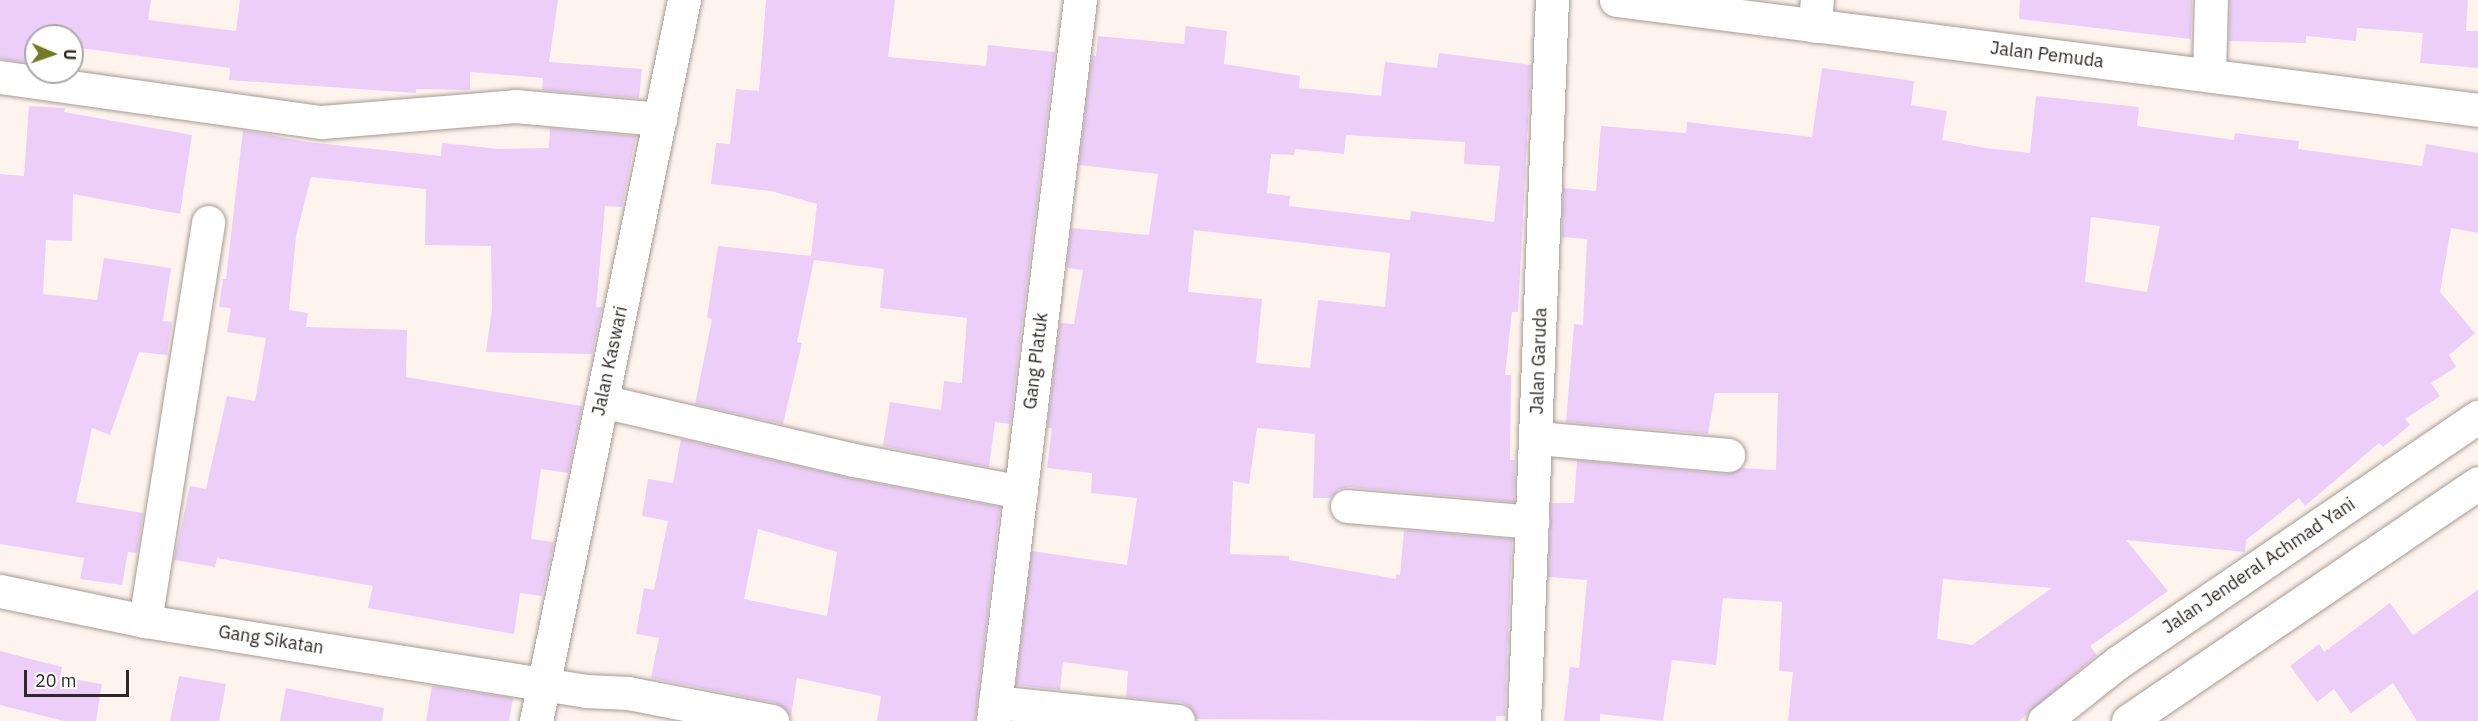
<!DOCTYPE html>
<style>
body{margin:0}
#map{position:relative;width:2478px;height:721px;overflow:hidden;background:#fef4ed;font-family:"IBM Plex Sans",sans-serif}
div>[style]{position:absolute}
.building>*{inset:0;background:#eccef8}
.roads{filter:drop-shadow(0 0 2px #a69b93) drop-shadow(0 0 2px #a69b93)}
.minor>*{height:33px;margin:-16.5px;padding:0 16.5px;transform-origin:16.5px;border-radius:16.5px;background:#fff}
.tertiary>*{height:33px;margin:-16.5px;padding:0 16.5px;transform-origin:16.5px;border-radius:16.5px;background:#fff}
.secondary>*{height:33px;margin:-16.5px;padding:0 16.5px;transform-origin:16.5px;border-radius:16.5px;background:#fff}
span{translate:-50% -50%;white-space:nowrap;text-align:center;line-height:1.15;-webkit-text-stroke:5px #fff;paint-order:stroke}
.street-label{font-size:18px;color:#2e2926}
.north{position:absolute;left:24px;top:24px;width:60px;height:60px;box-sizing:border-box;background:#fff;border:2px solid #aba9a8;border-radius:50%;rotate:92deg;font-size:16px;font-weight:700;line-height:24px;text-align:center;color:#2e2926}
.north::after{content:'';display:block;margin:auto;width:21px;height:27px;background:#747a23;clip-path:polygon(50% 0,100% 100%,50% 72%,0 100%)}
.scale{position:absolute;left:24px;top:670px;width:105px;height:27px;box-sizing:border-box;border:3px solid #2e2926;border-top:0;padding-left:8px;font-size:18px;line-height:21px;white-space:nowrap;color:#2e2926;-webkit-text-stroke:4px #fff;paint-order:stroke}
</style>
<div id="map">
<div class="building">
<div style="clip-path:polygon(0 0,151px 0,148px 20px,236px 31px,240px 0,558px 0,549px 62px,642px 69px,639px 98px,542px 90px,543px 78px,470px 72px,470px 90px,416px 89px,416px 93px,229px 80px,230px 68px,72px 47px,72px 36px,36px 36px,33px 63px,0 59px)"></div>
<div style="clip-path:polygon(766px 0,895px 0,888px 57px,986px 66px,988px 45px,1055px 52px,1010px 424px,995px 422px,989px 467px,883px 446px,890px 402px,941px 410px,944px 381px,962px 383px,967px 318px,880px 308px,884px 269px,814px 260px,797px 342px,802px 343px,783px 424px,695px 404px,712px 319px,707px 318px,718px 246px,811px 256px,817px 204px,771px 191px,711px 184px,716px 143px,730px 144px,736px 89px,759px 91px)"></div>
<div style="clip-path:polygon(2020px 0,2192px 0,2191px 39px,2019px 19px)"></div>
<div style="clip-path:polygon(2230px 0,2468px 0,2466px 31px,2478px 31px,2478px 68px,2420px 63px,2423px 33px,2357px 28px,2356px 41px,2306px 36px,2306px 43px,2229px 41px)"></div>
<div style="clip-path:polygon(evenodd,1186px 26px,1227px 31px,1224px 64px,1300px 76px,1299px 88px,1381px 96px,1385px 62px,1437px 68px,1439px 53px,1531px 65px,1518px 312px,1512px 312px,1505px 375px,1511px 375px,1510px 460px,1515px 460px,1514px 502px,1349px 487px,1339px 489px,1330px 498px,1313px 498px,1315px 434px,1257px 428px,1249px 484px,1233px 481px,1230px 554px,1289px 556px,1289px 560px,1396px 579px,1396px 574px,1400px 575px,1404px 530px,1512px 539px,1505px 716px,1496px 716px,1496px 721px,1196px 719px,1189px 706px,1181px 702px,1126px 697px,1128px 671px,1063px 662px,1060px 690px,1016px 685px,1032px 551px,1127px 565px,1137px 498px,1091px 493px,1092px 473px,1047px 468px,1052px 428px,1047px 428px,1060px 323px,1074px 324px,1083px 270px,1067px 268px,1071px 228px,1149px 235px,1158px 174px,1079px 165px,1092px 56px,1096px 56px,1098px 36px,1184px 44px,1186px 26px,1346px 135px,1465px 142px,1464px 164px,1500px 166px,1494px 222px,1411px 211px,1410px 220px,1289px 206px,1290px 196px,1267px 193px,1271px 154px,1294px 155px,1295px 149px,1344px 154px,1346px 135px,1186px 26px,1194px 230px,1390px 253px,1385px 307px,1318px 300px,1310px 368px,1256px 363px,1262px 299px,1188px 292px,1194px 230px)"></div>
<div style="clip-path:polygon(evenodd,1822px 68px,1914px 81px,1911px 105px,1947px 111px,1942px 140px,1986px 148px,2030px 153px,2036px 96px,2139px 107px,2137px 126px,2234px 140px,2235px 133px,2299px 141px,2298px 149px,2422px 166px,2426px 144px,2478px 153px,2478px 233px,2451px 228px,2440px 292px,2475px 333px,2449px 355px,2456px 367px,2431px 383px,2440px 396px,2405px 419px,2410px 425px,2383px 447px,2379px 443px,2305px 506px,2299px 498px,2246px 540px,2245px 552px,2126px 540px,2168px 591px,2090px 646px,2097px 655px,2019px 721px,1788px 721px,1793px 672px,1779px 671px,1782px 602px,1723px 598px,1716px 665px,1672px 660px,1663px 721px,1600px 714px,1600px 721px,1564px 721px,1570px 667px,1579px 668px,1587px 580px,1548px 577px,1551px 503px,1574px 503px,1577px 460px,1726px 474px,1741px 468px,1776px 470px,1778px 393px,1715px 393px,1708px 434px,1566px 422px,1574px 324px,1583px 325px,1587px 239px,1562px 237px,1563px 188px,1596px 191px,1601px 126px,1686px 133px,1687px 122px,1812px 137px,1822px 68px,2091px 217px,2160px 226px,2147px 292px,2085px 282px,2091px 217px,1822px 68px,1943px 579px,2052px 588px,1972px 645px,1937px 639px,1943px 579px)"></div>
<div style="clip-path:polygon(29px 106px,65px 108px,64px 112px,192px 135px,180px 214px,73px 194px,72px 241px,46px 240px,43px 294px,97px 300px,104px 258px,171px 268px,163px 321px,172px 322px,167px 355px,139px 352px,110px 435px,92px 428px,76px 502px,143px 513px,137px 553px,128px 552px,122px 585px,80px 579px,84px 558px,0 544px,0 174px,24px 176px)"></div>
<div style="clip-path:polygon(550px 128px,636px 136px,622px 207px,605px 206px,596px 307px,602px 307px,592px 354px,486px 352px,492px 309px,491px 246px,425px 245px,426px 189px,311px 177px,296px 236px,289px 310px,308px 313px,306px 327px,407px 330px,406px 377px,582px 406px,568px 473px,541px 469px,531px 539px,554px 542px,542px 596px,520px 593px,514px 634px,368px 608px,373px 586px,217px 558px,215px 567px,174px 560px,190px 486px,206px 489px,227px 396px,255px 401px,266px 338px,227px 332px,231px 308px,219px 307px,223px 279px,226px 279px,243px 130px,307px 142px,441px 156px,442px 143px,500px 149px,549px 148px)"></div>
<div style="clip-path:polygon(evenodd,681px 439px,850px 478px,1000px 507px,975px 721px,877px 721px,881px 696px,797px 678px,791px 716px,776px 703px,651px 678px,659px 638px,636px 634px,644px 588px,654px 590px,668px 521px,642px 516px,648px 479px,673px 483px,681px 439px,758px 529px,837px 552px,827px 616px,744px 599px,758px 529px)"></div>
<div style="clip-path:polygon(2478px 590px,2478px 721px,2417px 721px,2393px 683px,2351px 713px,2334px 689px,2317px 702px,2290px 666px,2319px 644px,2324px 652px,2390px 603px,2413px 635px)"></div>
<div style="clip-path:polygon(0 651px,62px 667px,60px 677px,102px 684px,96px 721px,64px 721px,0 705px)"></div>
<div style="clip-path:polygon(179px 676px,226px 684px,219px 721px,170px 721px)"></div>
<div style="clip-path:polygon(432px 686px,513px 698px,509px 721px,426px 721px)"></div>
<div style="clip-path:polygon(286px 688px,384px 708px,382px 721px,280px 721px)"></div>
</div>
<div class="roads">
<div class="minor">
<div style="left:1815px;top:26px;width:26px;rotate:-86deg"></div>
<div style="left:2209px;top:74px;width:74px;rotate:-88.5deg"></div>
<div style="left:0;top:77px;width:325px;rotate:8deg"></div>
<div style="left:322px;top:122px;width:194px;rotate:-4.7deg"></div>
<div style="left:515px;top:106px;width:146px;rotate:5.1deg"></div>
<div style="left:602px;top:401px;width:259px;rotate:13.2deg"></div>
<div style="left:854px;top:460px;width:170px;rotate:10.8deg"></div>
<div style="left:1537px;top:438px;width:192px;rotate:5.1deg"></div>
<div style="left:1347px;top:506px;width:186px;rotate:4.9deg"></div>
<div style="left:0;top:591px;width:148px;rotate:11.7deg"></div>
<div style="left:145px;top:621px;width:447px;rotate:9deg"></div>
<div style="left:586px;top:691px;width:42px;rotate:2.7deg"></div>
<div style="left:628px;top:693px;width:147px;rotate:11deg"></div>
<div style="left:145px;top:621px;width:404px;rotate:-81deg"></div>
<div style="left:995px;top:702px;width:184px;rotate:5.9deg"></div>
<div style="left:536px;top:721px;width:736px;rotate:-78.4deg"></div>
<div style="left:1524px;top:721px;width:722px;rotate:-87.78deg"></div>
</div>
<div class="tertiary">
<div style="left:993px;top:721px;width:726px;rotate:-83.12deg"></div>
</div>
<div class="secondary">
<div style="left:1616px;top:0;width:869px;rotate:7.27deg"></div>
<div style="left:2044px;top:721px;width:93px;rotate:-38.5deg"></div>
<div style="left:2117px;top:663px;width:437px;rotate:-34.3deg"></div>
<div style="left:2128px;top:721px;width:423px;rotate:-34.2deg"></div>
</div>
</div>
<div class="street-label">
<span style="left:2047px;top:55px;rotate:7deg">Jalan Pemuda</span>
<span style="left:610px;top:361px;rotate:-78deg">Jalan Kaswari</span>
<span style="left:1036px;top:361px;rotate:-83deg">Gang Platuk</span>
<span style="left:1539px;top:361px;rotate:-88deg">Jalan Garuda</span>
<span style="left:2259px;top:566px;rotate:-34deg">Jalan Jenderal Achmad Yani</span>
<span style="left:271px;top:640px;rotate:9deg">Gang Sikatan</span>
</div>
<div class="north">U</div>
<div class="scale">20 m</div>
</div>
